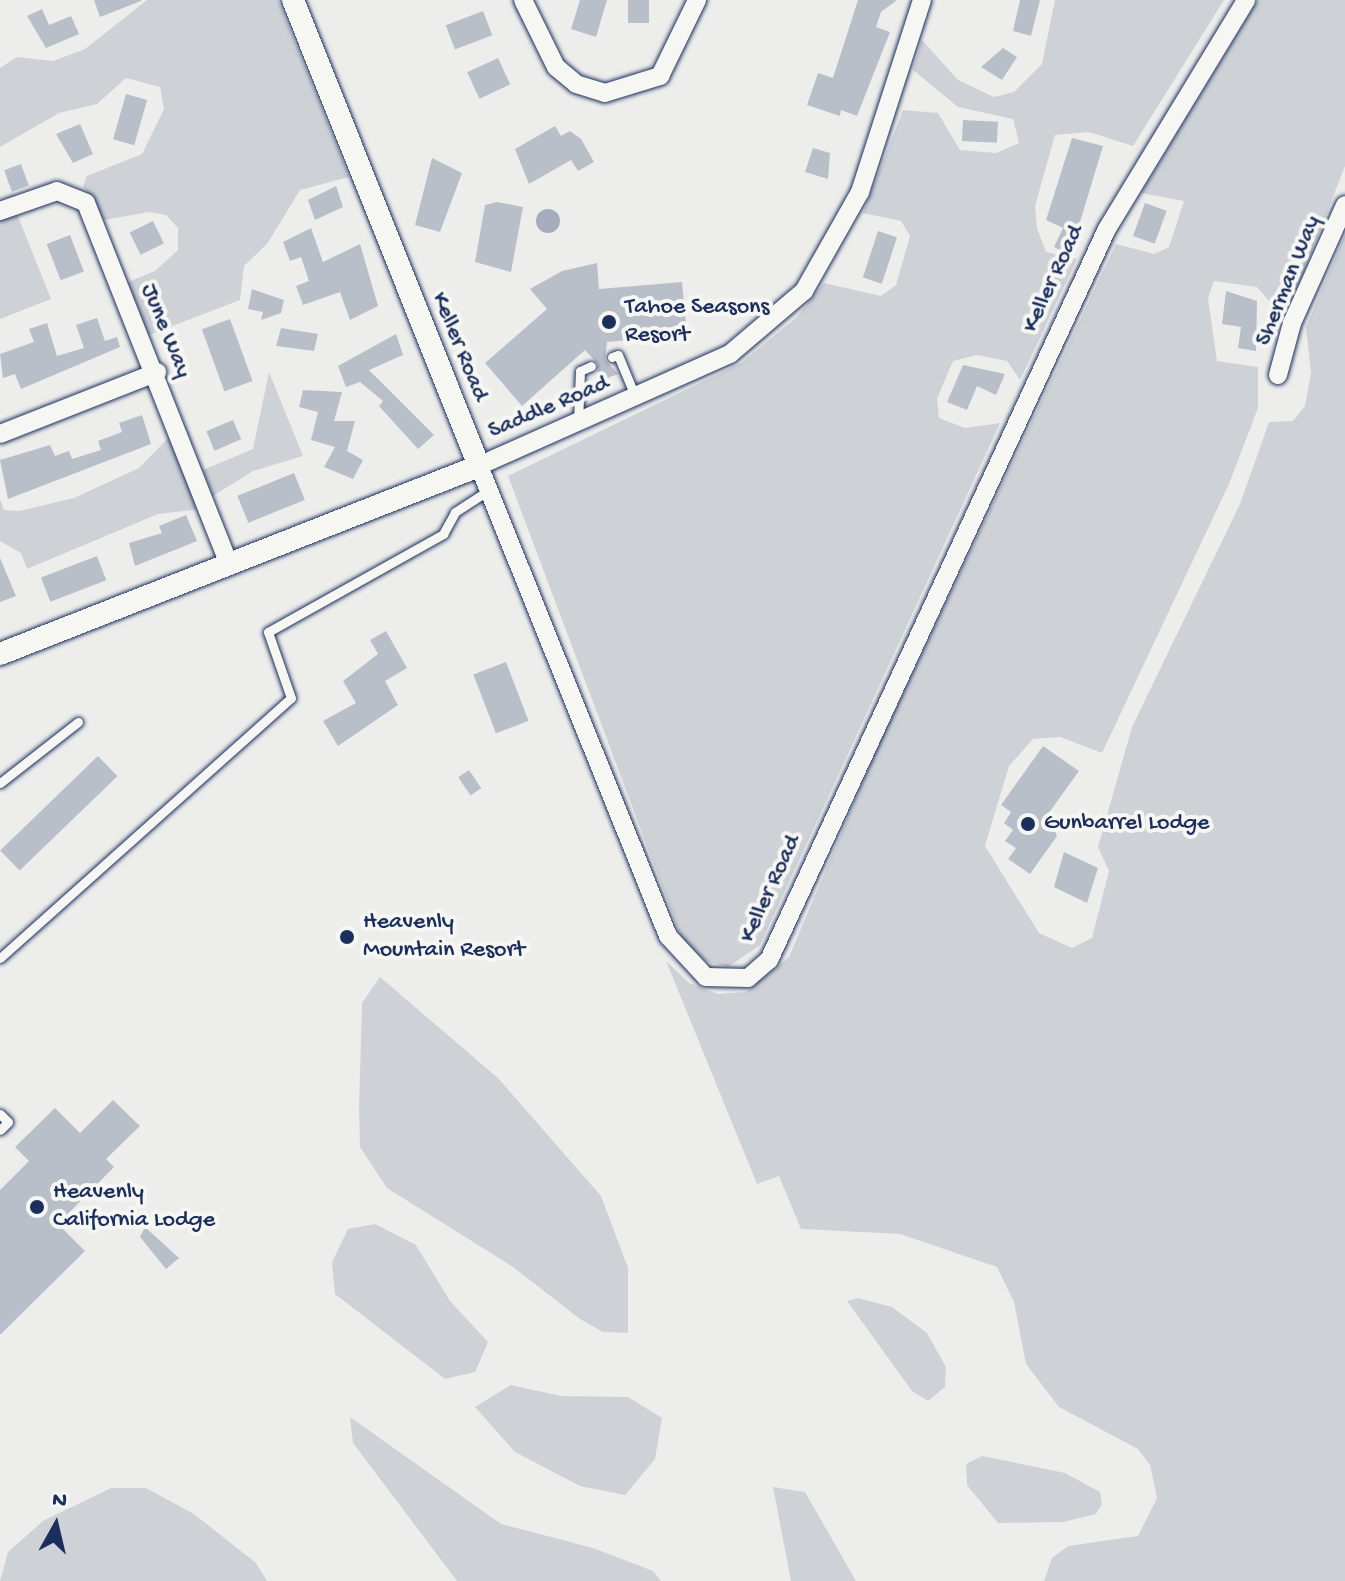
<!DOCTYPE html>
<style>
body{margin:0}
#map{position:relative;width:1345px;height:1581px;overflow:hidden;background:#edeeec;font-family:"Gochi Hand",sans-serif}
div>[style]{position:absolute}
.green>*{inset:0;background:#ced2d7}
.water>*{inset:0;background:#a5acbc}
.round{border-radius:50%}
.building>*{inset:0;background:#b9bfc8;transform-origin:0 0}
.roads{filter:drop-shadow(0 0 2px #1b2f5e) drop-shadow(0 0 2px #1b2f5e)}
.service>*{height:9px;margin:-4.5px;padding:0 4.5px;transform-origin:4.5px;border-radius:4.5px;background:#f6f6f2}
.minor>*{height:18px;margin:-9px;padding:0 9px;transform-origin:9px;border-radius:9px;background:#f6f6f2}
.tertiary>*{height:22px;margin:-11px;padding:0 11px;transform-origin:11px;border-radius:11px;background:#f6f6f2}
.dots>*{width:22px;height:22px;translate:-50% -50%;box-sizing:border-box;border:4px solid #f6f6f2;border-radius:50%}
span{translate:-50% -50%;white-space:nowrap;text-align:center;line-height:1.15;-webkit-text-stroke:8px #f6f6f2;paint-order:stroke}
.street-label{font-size:24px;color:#1b2f5e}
.poi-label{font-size:24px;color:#1b2f5e}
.left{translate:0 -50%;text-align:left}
.north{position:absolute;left:16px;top:1485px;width:80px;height:80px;-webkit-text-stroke:6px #f6f6f2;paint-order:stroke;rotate:8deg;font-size:22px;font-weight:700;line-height:32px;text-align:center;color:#1b2f5e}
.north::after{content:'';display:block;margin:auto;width:28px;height:36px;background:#1b2f5e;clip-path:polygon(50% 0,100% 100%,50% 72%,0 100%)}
</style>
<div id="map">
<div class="green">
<div style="clip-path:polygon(147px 0,278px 0,349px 177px,300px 190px,267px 244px,244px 266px,240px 300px,149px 335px,128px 282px,155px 271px,178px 250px,178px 228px,166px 215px,149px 212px,104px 220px,83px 186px,87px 176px,142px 154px,164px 109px,160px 87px,126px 78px,97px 104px,59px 113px,0 147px,0 68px,17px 57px,53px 61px,85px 49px)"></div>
<div style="clip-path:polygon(1055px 0,1224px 0,1133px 146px,1089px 132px,1055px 135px,1035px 206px,1037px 228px,1046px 252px,1077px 259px,1020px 380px,1007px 361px,977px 355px,953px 361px,937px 399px,939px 418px,965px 428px,1000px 423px,760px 945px,728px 967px,706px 961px,682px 939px,508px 476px,741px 363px,796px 318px,824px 283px,881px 296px,896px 285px,910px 236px,901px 221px,863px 213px,903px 110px,938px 113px,960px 150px,996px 153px,1019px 143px,1013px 119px,958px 107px,913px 70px,922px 40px,958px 80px,994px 97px,1014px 92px,1042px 64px)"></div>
<div style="clip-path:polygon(1258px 0,1345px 0,1345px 166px,1285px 321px,1273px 328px,1269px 301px,1257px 287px,1214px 281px,1208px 298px,1217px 361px,1258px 367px,1258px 408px,1229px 484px,1102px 753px,1060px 737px,1033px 739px,1009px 766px,985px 846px,1039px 933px,1072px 948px,1092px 938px,1109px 871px,1098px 847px,1132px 727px,1240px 504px,1269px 422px,1293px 421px,1305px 406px,1311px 373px,1306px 327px,1345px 235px,1345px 1581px,1044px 1581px,1052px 1558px,1068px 1546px,1138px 1536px,1157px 1498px,1150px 1465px,1138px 1449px,1059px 1407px,1026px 1364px,1014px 1302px,997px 1267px,900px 1234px,801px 1229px,779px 1176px,757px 1184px,666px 961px,689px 983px,718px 994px,746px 992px,789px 957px,876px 751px,1116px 244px,1154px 254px,1169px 247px,1184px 201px,1141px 193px)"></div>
<div style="clip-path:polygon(17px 214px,51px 299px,0 319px,0 221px)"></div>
<div style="clip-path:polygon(269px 372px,303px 456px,253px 471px,213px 496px,203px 470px,253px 449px)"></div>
<div style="clip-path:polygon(173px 433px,202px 509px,158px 514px,27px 569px,21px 553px,0 541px,0 499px,4px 510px,19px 511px,74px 498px,139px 468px)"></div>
<div style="clip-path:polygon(380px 977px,498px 1078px,601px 1196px,628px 1268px,628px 1333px,603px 1332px,580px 1319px,513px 1267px,387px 1188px,360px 1147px,359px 1108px,362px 1003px)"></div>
<div style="clip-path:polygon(375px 1224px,416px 1245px,450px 1301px,488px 1342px,475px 1372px,445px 1379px,335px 1294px,332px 1262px,348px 1229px)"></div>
<div style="clip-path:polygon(858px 1298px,892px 1307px,927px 1333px,946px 1367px,945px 1387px,928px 1401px,912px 1391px,847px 1301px)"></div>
<div style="clip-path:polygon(511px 1385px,561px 1396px,628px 1397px,662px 1418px,655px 1459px,625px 1495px,580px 1486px,515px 1452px,475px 1407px)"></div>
<div style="clip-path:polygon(350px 1417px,501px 1524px,593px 1548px,653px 1571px,661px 1581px,457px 1581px,353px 1443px)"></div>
<div style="clip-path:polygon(982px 1456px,1065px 1473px,1100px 1492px,1102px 1504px,1096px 1514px,1064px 1522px,998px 1523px,967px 1485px,966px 1464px)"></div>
<div style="clip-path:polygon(773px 1487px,805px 1492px,856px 1581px,791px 1581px)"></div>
<div style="clip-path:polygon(111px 1488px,146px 1488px,194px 1514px,256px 1563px,267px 1581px,0 1581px,8px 1552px,43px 1521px)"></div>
</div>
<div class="water">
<div class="round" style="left:536px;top:209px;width:24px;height:24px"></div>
</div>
<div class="building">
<div style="clip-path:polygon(94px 0,141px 0,141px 1px,100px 17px)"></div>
<div style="clip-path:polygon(580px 0,607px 0,596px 37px,571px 29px)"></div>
<div style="left:628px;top:0;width:21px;height:23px"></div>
<div style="clip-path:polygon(858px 0,897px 0,881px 12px,876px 27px,890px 32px,857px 116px,841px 110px,840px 116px,807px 105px,818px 73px,833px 78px)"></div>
<div style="clip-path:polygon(1020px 0,1040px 0,1031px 36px,1013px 31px)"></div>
<div style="clip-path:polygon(42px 9px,49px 25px,71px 16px,79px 34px,46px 48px,27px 16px)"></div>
<div style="left:483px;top:11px;width:26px;height:40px;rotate:69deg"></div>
<div style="clip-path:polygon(1003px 48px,1017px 57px,1002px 80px,981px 67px)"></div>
<div style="left:498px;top:58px;width:29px;height:34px;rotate:65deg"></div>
<div style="left:126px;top:94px;width:22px;height:47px;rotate:16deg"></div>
<div style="left:963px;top:120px;width:35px;height:21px;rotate:3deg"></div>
<div style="clip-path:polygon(80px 124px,93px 154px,73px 163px,56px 134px)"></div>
<div style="clip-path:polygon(555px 126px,561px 136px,570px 131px,581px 139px,594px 162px,578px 171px,571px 160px,529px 184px,515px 149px)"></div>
<div style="clip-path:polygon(1072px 138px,1103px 146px,1070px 255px,1054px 247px,1063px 228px,1046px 220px)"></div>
<div style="clip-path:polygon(813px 148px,830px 153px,828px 179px,805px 172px)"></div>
<div style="clip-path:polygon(432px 158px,462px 173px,440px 232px,415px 225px)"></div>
<div style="left:21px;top:164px;width:23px;height:18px;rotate:70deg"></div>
<div style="clip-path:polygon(336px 186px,343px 207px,315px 220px,308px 200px)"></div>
<div style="clip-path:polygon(497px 202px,523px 207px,511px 272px,475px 262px,485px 205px)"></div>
<div style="left:1145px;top:203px;width:23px;height:35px;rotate:20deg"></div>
<div style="left:153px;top:221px;width:25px;height:26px;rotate:64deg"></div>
<div style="clip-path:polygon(311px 228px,323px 262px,360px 244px,378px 306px,350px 320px,340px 292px,303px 305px,296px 286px,309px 281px,301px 257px,290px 261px,283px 242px)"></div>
<div style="left:878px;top:231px;width:20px;height:49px;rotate:18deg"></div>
<div style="left:70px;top:235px;width:39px;height:25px;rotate:69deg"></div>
<div style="clip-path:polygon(597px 263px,599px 289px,682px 282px,687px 335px,607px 342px,605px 360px,618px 374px,597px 382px,598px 364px,585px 350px,522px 406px,485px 363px,547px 309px,530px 289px,562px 271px)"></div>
<div style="clip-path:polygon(252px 289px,284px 300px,281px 313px,261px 320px,263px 312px,248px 309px)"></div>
<div style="clip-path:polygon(1226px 291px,1257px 301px,1256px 351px,1238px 348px,1241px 327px,1222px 324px)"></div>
<div style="clip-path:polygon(97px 318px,105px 341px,117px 337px,120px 347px,21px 389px,15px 374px,3px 378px,0 354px,34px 342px,29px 329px,47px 323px,57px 356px,84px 348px,76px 325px)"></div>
<div style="left:230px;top:319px;width:66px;height:30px;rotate:70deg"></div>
<div style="clip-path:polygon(281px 328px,318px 334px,314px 351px,276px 346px)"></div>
<div style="clip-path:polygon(396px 334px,403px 355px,369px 370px,434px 435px,418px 449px,379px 406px,383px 401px,360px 382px,346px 387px,338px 366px)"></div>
<div style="clip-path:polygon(963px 365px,1005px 374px,996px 395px,977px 386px,967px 410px,947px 402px)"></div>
<div style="clip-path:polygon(303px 390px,342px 392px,334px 421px,355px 421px,347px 451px,363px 460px,353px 479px,324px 467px,335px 447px,311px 440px,318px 412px,299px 407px)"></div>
<div style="clip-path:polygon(142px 415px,151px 444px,8px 499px,0 460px,50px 445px,55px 456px,69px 451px,72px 459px,101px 450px,98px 441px,122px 432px,119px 423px)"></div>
<div style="left:233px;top:420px;width:21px;height:29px;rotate:67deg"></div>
<div style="left:294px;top:473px;width:29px;height:61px;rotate:68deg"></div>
<div style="clip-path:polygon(186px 515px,197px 541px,135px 566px,129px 543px,162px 533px,159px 526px)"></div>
<div style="left:97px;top:556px;width:26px;height:60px;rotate:69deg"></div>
<div style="clip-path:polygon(0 558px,16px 596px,0 602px)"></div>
<div style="clip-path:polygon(386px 631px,407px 668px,385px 681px,398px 705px,338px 746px,323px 721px,356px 703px,343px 681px,378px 654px,370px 640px)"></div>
<div style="left:506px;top:662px;width:63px;height:35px;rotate:69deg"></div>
<div style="clip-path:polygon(1043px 746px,1079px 771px,1048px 814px,1057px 836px,1030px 874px,1008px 859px,1016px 848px,1005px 841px,1013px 830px,1004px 823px,1011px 812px,1001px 805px)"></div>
<div style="left:98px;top:756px;width:28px;height:136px;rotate:46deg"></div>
<div style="left:469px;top:770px;width:22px;height:13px;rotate:56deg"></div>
<div style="clip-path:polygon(1064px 852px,1098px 868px,1087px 903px,1054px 887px)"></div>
<div style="clip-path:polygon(113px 1100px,140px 1126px,106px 1159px,114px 1167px,58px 1224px,85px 1251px,0 1335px,0 1190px,29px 1161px,15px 1147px,55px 1108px,80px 1133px)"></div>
<div style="clip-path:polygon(145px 1227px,179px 1258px,166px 1269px,140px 1237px)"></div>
</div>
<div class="roads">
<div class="service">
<div style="left:612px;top:357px;width:6px;rotate:-18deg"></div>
<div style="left:618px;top:355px;width:44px;rotate:67.5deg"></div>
<div style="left:578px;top:423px;width:52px;rotate:-87.8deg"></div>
<div style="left:580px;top:371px;width:12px;rotate:-24deg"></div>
<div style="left:0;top:783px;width:99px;rotate:-38deg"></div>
<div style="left:0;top:958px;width:390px;rotate:-41.8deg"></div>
<div style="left:291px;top:698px;width:70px;rotate:-109.2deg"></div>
<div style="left:268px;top:632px;width:201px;rotate:-29.2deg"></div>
<div style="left:443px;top:534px;width:25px;rotate:-61deg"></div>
<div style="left:455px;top:512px;width:40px;rotate:-32.9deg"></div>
<div style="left:0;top:1114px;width:11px;rotate:45deg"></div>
<div style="left:8px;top:1122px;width:11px;rotate:135deg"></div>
</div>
<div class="minor">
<div style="left:523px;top:0;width:75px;rotate:63.8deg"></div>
<div style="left:556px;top:67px;width:26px;rotate:40deg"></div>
<div style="left:576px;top:84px;width:30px;rotate:17deg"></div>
<div style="left:605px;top:93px;width:58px;rotate:-17.2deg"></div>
<div style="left:660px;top:76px;width:85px;rotate:-64deg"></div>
<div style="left:922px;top:0;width:202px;rotate:107.9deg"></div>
<div style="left:860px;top:192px;width:114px;rotate:119.5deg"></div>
<div style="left:804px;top:291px;width:97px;rotate:139.6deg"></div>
<div style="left:730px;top:354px;width:275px;rotate:156deg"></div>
<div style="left:479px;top:466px;width:507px;rotate:68.09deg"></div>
<div style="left:668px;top:936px;width:56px;rotate:47.2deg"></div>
<div style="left:706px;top:977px;width:42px;rotate:1.4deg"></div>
<div style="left:748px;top:978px;width:28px;rotate:-41deg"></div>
<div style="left:769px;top:960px;width:805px;rotate:-65.19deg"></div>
<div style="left:1107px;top:229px;width:268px;rotate:-58.7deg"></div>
<div style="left:0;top:211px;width:60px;rotate:-19.3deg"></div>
<div style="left:57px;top:191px;width:31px;rotate:22deg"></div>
<div style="left:86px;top:203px;width:388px;rotate:68.4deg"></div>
<div style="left:1278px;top:375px;width:54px;rotate:-74.9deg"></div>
<div style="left:1292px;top:323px;width:129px;rotate:-65.8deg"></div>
<div style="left:0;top:434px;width:169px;rotate:-21.5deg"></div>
</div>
<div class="tertiary">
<div style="left:0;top:654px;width:515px;rotate:-21.43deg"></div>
<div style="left:479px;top:466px;width:502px;rotate:-111.76deg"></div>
</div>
</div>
<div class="dots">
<div style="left:609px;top:322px;background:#1b2f5e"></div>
<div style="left:1028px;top:824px;background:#1b2f5e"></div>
<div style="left:347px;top:937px;background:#1b2f5e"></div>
<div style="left:37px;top:1207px;background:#1b2f5e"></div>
</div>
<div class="street-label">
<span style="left:1054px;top:279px;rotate:-65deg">Keller Road</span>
<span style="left:1289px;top:281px;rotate:-68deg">Sherman Way</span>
<span style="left:165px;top:331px;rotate:68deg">June Way</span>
<span style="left:459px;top:347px;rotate:68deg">Keller Road</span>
<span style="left:549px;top:408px;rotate:-23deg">Saddle Road</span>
<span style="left:771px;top:889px;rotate:-65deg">Keller Road</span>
</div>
<div class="poi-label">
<span class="left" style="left:625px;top:322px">Tahoe Seasons<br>Resort</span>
<span class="left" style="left:1044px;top:824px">Gunbarrel Lodge</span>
<span class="left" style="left:363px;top:937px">Heavenly<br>Mountain Resort</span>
<span class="left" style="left:53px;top:1207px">Heavenly<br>California Lodge</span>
</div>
<div class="north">N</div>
</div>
